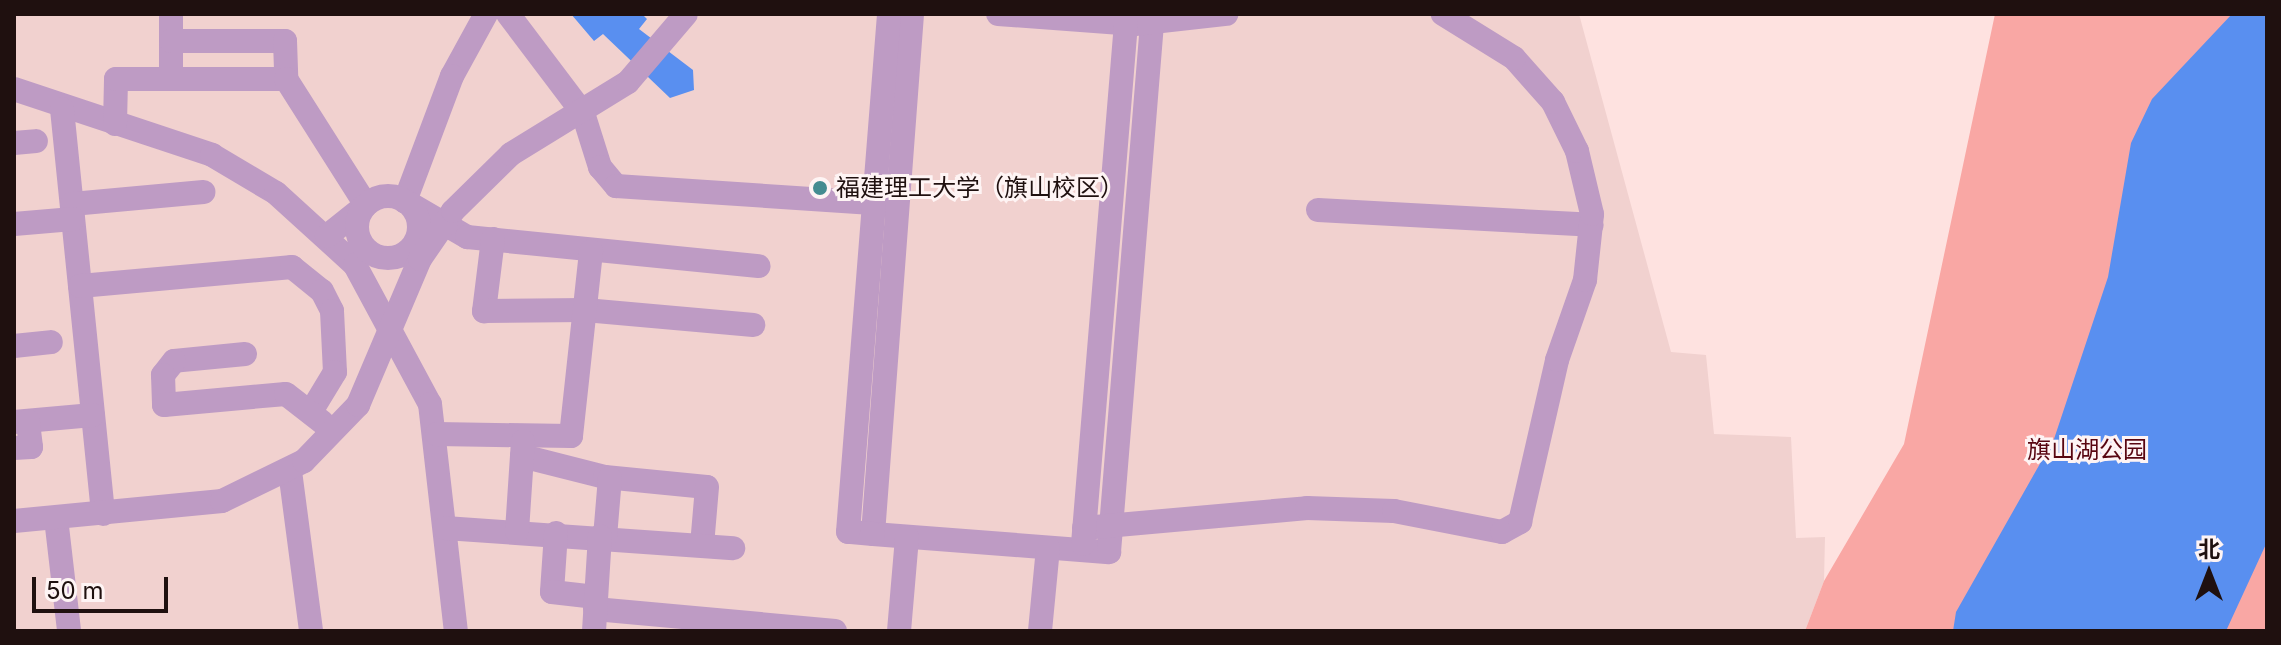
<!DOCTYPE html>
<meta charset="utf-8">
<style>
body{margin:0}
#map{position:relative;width:2281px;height:645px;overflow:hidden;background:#fee2e0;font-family:Inter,"Noto Sans SC",sans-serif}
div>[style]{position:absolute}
.built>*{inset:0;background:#f1d1cf}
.green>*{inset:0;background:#f9a7a4}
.water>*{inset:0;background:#598ff0}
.minor>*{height:24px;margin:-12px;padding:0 12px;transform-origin:12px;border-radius:12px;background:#be9bc4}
.minor>.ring{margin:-12px;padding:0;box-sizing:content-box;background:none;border:24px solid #be9bc4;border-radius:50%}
.dots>*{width:22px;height:22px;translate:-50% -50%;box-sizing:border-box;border:4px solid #fef4f4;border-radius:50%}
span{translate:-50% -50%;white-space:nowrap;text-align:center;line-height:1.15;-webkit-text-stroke:6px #fef4f4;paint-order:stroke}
.poi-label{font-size:24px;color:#1f100f}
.left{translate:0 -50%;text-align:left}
.park-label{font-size:24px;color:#580611}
.frame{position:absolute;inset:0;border:16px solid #1f100f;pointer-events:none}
.north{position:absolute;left:2169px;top:533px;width:80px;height:80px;-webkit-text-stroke:6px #fef4f4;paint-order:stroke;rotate:0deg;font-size:22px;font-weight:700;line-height:32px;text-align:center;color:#1f100f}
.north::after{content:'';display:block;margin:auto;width:28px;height:36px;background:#1f100f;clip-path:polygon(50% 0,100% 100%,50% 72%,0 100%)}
.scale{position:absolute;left:32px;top:577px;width:136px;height:36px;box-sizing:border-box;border:4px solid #1f100f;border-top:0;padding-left:10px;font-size:24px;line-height:28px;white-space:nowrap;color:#1f100f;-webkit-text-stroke:6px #fef4f4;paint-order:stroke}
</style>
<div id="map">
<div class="built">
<div style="clip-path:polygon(14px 14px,1579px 14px,1671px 352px,1706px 355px,1714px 434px,1791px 437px,1796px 538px,1825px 537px,1824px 581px,1805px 631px,14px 631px)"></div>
</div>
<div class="green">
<div style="clip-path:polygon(1995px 14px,2267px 14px,2267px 631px,1805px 631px,1824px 581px,1904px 444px)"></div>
</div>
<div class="water">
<div style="clip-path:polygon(571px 14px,642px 14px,647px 19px,639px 29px,693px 70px,694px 90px,670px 98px,603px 34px,594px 41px)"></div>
<div style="clip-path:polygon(2232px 14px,2267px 14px,2267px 542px,2226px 631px,1953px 631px,1956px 612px,2054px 439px,2108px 277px,2131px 143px,2152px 99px)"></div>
</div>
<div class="minor">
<div style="left:171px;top:14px;width:65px;rotate:90deg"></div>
<div style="left:486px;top:14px;width:71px;rotate:118.7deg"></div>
<div style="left:452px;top:76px;width:134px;rotate:110.6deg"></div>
<div style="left:405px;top:201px;width:72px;rotate:30.1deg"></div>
<div style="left:467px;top:237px;width:293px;rotate:5.7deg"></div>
<div style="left:508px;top:14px;width:124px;rotate:52.9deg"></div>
<div style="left:583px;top:113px;width:57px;rotate:72.5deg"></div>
<div style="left:600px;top:167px;width:25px;rotate:50deg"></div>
<div style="left:616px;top:186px;width:272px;rotate:3.8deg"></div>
<div style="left:912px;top:14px;width:521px;rotate:94.29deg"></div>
<div style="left:873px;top:534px;width:237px;rotate:4.4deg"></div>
<div style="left:1109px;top:552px;width:531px;rotate:-85.35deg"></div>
<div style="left:998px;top:14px;width:137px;rotate:4.2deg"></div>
<div style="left:1135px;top:24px;width:92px;rotate:-6.3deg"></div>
<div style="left:171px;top:41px;width:114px"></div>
<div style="left:285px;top:41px;width:38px;rotate:88deg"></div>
<div style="left:14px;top:89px;width:209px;rotate:18.4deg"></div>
<div style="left:212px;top:155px;width:74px;rotate:30.7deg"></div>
<div style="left:276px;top:193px;width:107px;rotate:42.3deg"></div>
<div style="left:355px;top:265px;width:158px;rotate:61.7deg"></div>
<div style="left:430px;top:404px;width:228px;rotate:83.5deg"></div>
<div style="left:62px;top:109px;width:407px;rotate:84.2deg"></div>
<div style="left:115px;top:124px;width:45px;rotate:-88.7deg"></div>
<div style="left:116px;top:79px;width:170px"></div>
<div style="left:286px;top:79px;width:149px;rotate:57.6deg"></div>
<div style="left:366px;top:205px;width:50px;rotate:141.5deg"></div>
<div style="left:14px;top:143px;width:22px;rotate:-5deg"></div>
<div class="ring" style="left:357px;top:196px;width:38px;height:38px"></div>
<div style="left:72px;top:204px;width:132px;rotate:-5.2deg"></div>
<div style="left:1318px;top:210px;width:274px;rotate:3.1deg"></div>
<div style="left:14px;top:224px;width:59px;rotate:-4.8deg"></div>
<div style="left:493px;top:239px;width:73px;rotate:97.1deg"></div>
<div style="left:484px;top:311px;width:101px;rotate:-0.6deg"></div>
<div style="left:585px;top:310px;width:169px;rotate:5.1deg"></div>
<div style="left:80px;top:286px;width:213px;rotate:-5.1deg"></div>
<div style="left:292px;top:267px;width:38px;rotate:39deg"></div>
<div style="left:322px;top:291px;width:22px;rotate:63deg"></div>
<div style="left:332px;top:311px;width:61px;rotate:87.2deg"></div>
<div style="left:335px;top:372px;width:44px;rotate:121.2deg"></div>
<div style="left:14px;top:346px;width:37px;rotate:-6deg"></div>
<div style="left:245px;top:354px;width:71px;rotate:174.4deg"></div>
<div style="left:174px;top:361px;width:18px;rotate:128deg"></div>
<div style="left:163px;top:375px;width:30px;rotate:88deg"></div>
<div style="left:164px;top:405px;width:122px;rotate:-5.2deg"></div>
<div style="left:286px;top:394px;width:46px;rotate:37.9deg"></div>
<div style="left:14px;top:422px;width:79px;rotate:-5.1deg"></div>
<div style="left:437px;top:434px;width:134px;rotate:0.9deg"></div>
<div style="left:571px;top:436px;width:186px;rotate:-83.8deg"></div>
<div style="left:14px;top:448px;width:17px;rotate:-3deg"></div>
<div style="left:31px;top:447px;width:26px;rotate:-97deg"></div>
<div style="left:522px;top:456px;width:86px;rotate:14.2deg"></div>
<div style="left:605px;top:477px;width:102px;rotate:5.6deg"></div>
<div style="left:707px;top:487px;width:58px;rotate:94.9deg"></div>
<div style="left:290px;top:471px;width:161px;rotate:82.5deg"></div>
<div style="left:56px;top:518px;width:114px;rotate:83.4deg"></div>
<div style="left:14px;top:521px;width:209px;rotate:-5.5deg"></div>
<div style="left:222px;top:501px;width:91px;rotate:-26deg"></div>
<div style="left:304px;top:461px;width:78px;rotate:-46deg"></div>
<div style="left:358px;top:405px;width:159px;rotate:-67deg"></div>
<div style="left:420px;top:259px;width:58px;rotate:-55.5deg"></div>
<div style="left:453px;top:211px;width:81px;rotate:-44.5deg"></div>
<div style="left:511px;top:154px;width:137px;rotate:-31.6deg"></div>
<div style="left:628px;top:82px;width:89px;rotate:-49.5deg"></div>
<div style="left:445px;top:528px;width:289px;rotate:4deg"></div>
<div style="left:1084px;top:528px;width:224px;rotate:-5.1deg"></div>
<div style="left:1307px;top:508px;width:87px;rotate:2deg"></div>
<div style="left:1394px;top:511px;width:110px;rotate:11deg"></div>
<div style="left:1502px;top:532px;width:21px;rotate:-29deg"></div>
<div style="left:1520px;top:522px;width:166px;rotate:-77.1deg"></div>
<div style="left:1557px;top:360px;width:85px;rotate:-70.7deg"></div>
<div style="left:1585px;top:280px;width:66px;rotate:-83.9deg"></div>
<div style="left:1592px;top:214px;width:65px;rotate:-103.4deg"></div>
<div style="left:1577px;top:151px;width:55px;rotate:-116.1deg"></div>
<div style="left:1553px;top:102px;width:59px;rotate:-131.6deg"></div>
<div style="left:1514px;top:58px;width:84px;rotate:-148.2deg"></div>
<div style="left:517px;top:531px;width:90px;rotate:-86.2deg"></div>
<div style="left:556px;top:533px;width:59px;rotate:93.9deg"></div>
<div style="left:552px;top:592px;width:44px;rotate:6.5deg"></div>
<div style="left:873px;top:534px;width:25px;rotate:-175deg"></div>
<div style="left:848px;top:532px;width:520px;rotate:-85.47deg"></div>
<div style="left:605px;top:537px;width:59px;rotate:-85.2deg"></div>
<div style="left:1083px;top:544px;width:523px;rotate:-85.28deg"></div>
<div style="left:595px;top:609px;width:241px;rotate:5.2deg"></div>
<div style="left:594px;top:631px;width:95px;rotate:-86.4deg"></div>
<div style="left:899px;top:631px;width:94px;rotate:-85.1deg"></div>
<div style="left:1040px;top:631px;width:83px;rotate:-84.5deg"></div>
</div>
<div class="dots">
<div style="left:820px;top:188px;background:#448c91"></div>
</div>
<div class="poi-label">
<span class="left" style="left:836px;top:188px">福建理工大学（旗山校区）</span>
</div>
<div class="park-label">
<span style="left:2087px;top:450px">旗山湖公园</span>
</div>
<div class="frame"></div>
<div class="north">北</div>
<div class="scale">50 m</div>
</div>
